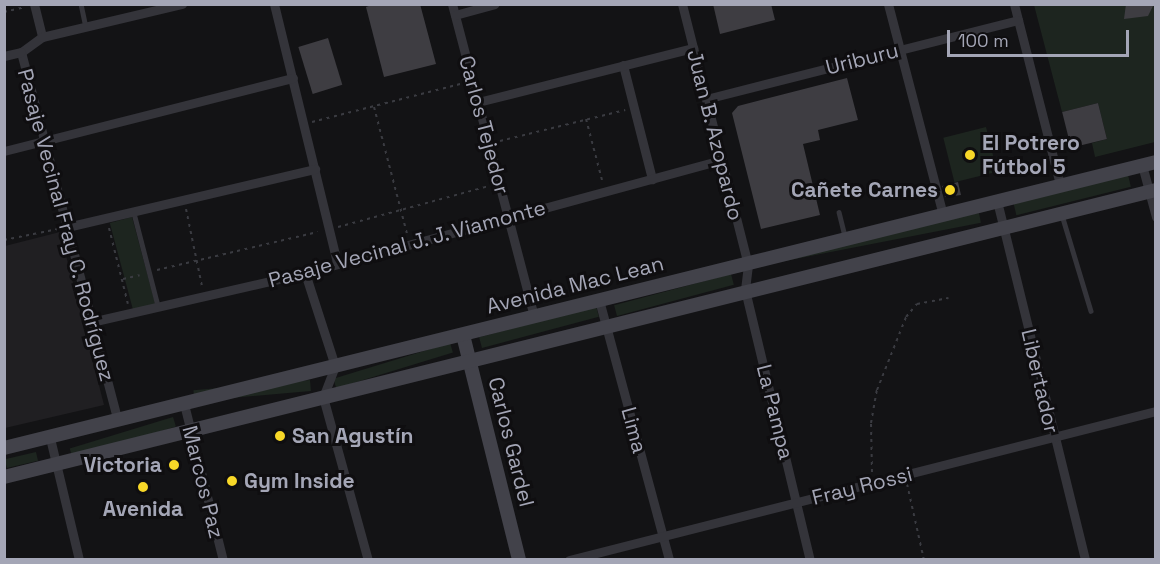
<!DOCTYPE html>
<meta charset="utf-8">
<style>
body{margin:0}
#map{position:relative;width:1160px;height:564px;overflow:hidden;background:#131315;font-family:"Space Grotesk",sans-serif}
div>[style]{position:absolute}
.built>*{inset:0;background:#201f22}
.green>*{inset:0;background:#1d251f;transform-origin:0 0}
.building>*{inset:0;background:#3e3d42;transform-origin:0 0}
.path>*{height:2px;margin-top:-1px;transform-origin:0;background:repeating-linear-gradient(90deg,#3a3b41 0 3px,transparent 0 7.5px)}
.lane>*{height:4.5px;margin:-2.25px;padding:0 2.25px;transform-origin:2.25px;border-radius:2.25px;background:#34343a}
.street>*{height:9px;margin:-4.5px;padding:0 4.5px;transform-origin:4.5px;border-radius:4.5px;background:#34343a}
.secondary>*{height:14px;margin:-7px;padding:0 7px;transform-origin:7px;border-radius:7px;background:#42424a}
.dots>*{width:16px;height:16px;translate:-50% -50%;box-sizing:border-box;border:3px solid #0f0e10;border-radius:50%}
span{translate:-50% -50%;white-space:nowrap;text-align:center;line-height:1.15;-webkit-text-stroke:6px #0f0e10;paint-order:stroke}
.street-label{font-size:21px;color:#a4a6b6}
.poi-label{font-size:21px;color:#a4a6b6;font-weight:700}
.left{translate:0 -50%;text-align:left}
.right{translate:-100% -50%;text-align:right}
.frame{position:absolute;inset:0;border:6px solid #a4a6b6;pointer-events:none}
.scale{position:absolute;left:947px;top:30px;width:182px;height:27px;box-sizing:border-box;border:3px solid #a4a6b6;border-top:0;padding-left:8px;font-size:18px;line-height:21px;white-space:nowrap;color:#a4a6b6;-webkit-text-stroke:4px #0f0e10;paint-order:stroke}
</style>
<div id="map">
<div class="built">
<div style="clip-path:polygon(60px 232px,104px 405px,5px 428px,5px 246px)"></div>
</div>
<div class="green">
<div style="clip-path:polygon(1034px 5px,1155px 5px,1155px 142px,1095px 157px,1092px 143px,1107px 139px,1098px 103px,1062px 112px)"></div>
<div style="left:986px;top:127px;width:46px;height:44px;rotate:76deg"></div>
<div style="left:1128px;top:175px;width:12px;height:118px;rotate:76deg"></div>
<div style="left:979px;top:213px;width:10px;height:210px;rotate:79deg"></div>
<div style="left:132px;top:217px;width:90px;height:23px;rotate:75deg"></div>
<div style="left:731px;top:274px;width:11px;height:121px;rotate:75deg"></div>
<div style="left:596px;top:306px;width:11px;height:121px;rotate:75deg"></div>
<div style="left:450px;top:343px;width:10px;height:122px;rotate:73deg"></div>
<div style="left:310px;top:380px;width:11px;height:117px;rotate:85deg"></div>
<div style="left:173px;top:417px;width:10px;height:108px;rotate:73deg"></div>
<div style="left:36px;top:452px;width:9px;height:32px;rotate:77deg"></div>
</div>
<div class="building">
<div style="clip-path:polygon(374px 4px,420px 4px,436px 64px,384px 77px,366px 7px)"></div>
<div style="clip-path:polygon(713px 4px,771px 4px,775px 20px,720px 34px)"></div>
<div style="clip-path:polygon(1126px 4px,1154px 4px,1148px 16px,1124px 19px)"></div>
<div style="left:328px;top:38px;width:49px;height:31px;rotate:73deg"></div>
<div style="clip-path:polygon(847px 78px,858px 120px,818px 130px,820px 140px,803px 144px,820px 215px,761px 229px,732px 113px,738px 106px)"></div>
<div style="left:1098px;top:103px;width:37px;height:37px;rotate:76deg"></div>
<div style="clip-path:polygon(958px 182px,961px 195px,945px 197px,942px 186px)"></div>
</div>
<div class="path">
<div style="left:4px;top:12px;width:22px;rotate:-13deg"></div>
<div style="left:374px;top:107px;width:131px;rotate:75.4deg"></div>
<div style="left:586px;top:119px;width:63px;rotate:75.3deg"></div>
<div style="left:312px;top:122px;width:157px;rotate:-14.4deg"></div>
<div style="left:500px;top:141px;width:129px;rotate:-13.9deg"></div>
<div style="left:186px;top:209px;width:79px;rotate:78.3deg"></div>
<div style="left:338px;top:227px;width:156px;rotate:-15.2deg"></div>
<div style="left:109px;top:228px;width:78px;rotate:76deg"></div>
<div style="left:4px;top:240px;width:55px;rotate:-11.5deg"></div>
<div style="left:157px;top:270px;width:165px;rotate:-13.3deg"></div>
<div style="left:123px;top:279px;width:17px;rotate:-13deg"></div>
<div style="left:872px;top:472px;width:49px;rotate:-91.2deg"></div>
<div style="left:871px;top:423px;width:34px;rotate:-80deg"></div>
<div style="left:877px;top:390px;width:79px;rotate:-68.3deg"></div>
<div style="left:906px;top:317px;width:17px;rotate:-50deg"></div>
<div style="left:917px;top:304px;width:32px;rotate:-11deg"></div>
<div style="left:907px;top:484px;width:78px;rotate:77.4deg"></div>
</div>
<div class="lane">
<div style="left:81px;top:4px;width:24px;rotate:78deg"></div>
<div style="left:839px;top:212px;width:25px;rotate:76deg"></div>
<div style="left:134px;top:213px;width:96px;rotate:75.5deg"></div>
<div style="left:1062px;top:215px;width:100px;rotate:73.2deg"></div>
</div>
<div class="street">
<div style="left:34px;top:4px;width:34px;rotate:76deg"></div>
<div style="left:42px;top:37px;width:26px;rotate:144deg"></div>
<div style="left:21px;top:52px;width:379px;rotate:75.3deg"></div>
<div style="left:274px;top:4px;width:266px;rotate:76.3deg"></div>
<div style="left:452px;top:4px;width:323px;rotate:75.3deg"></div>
<div style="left:682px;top:4px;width:269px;rotate:75.8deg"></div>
<div style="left:748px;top:265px;width:25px;rotate:97deg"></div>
<div style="left:745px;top:290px;width:278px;rotate:76.5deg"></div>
<div style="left:888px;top:4px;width:218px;rotate:75.4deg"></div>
<div style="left:1014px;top:4px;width:187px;rotate:75.7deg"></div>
<div style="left:455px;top:15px;width:41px;rotate:-15.4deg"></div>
<div style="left:42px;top:37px;width:144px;rotate:-13.3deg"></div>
<div style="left:4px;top:56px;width:17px;rotate:-13deg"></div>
<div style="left:623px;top:65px;width:118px;rotate:75.7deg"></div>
<div style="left:706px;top:99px;width:322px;rotate:-14.2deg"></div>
<div style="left:478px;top:102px;width:222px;rotate:-14.1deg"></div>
<div style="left:4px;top:151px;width:298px;rotate:-14.2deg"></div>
<div style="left:1142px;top:165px;width:54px;rotate:74.9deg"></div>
<div style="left:997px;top:201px;width:370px;rotate:76.2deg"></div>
<div style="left:67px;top:227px;width:255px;rotate:-13.2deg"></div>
<div style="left:305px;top:273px;width:98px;rotate:72.1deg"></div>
<div style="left:335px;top:366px;width:33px;rotate:111deg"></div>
<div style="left:323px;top:397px;width:169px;rotate:74.6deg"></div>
<div style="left:599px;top:300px;width:269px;rotate:74.9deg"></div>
<div style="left:91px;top:322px;width:220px;rotate:-12.9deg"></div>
<div style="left:305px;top:273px;width:432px;rotate:-15.2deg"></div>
<div style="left:184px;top:404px;width:161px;rotate:76deg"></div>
<div style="left:50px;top:438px;width:125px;rotate:76.6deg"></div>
<div style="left:569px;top:560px;width:606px;rotate:-14.24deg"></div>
</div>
<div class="secondary">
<div style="left:463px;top:335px;width:232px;rotate:76deg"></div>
<div style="left:4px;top:448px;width:1187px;rotate:-13.94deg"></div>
<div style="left:4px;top:477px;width:1187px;rotate:-13.99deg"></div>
</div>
<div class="dots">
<div style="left:970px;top:155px;background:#f8d828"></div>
<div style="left:950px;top:190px;background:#f8d828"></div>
<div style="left:280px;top:436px;background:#f8d828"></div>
<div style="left:174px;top:465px;background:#f8d828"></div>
<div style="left:232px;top:481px;background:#f8d828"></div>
<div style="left:143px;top:487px;background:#f8d828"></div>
</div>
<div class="street-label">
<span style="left:862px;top:59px;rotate:-14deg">Uriburu</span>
<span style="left:484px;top:125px;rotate:75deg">Carlos Tejedor</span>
<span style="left:715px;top:135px;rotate:76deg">Juan B. Azopardo</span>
<span style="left:66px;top:225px;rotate:75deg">Pasaje Vecinal Fray C. Rodríguez</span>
<span style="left:407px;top:244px;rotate:-15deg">Pasaje Vecinal J. J. Viamonte</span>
<span style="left:575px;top:285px;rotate:-14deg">Avenida Mac Lean</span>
<span style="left:1040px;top:381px;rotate:77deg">Libertador</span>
<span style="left:775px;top:412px;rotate:76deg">La Pampa</span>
<span style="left:634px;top:430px;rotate:75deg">Lima</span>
<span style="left:511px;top:442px;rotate:76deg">Carlos Gardel</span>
<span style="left:203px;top:482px;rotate:76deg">Marcos Paz</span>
<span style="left:862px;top:486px;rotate:-14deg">Fray Rossi</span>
</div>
<div class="poi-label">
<span class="left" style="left:982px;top:155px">El Potrero<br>Fútbol 5</span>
<span class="right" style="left:938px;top:190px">Cañete Carnes</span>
<span class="left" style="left:292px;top:436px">San Agustín</span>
<span class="right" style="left:162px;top:465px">Victoria</span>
<span class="left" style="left:244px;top:481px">Gym Inside</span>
<span style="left:143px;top:509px">Avenida</span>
</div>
<div class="frame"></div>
<div class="scale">100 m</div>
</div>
